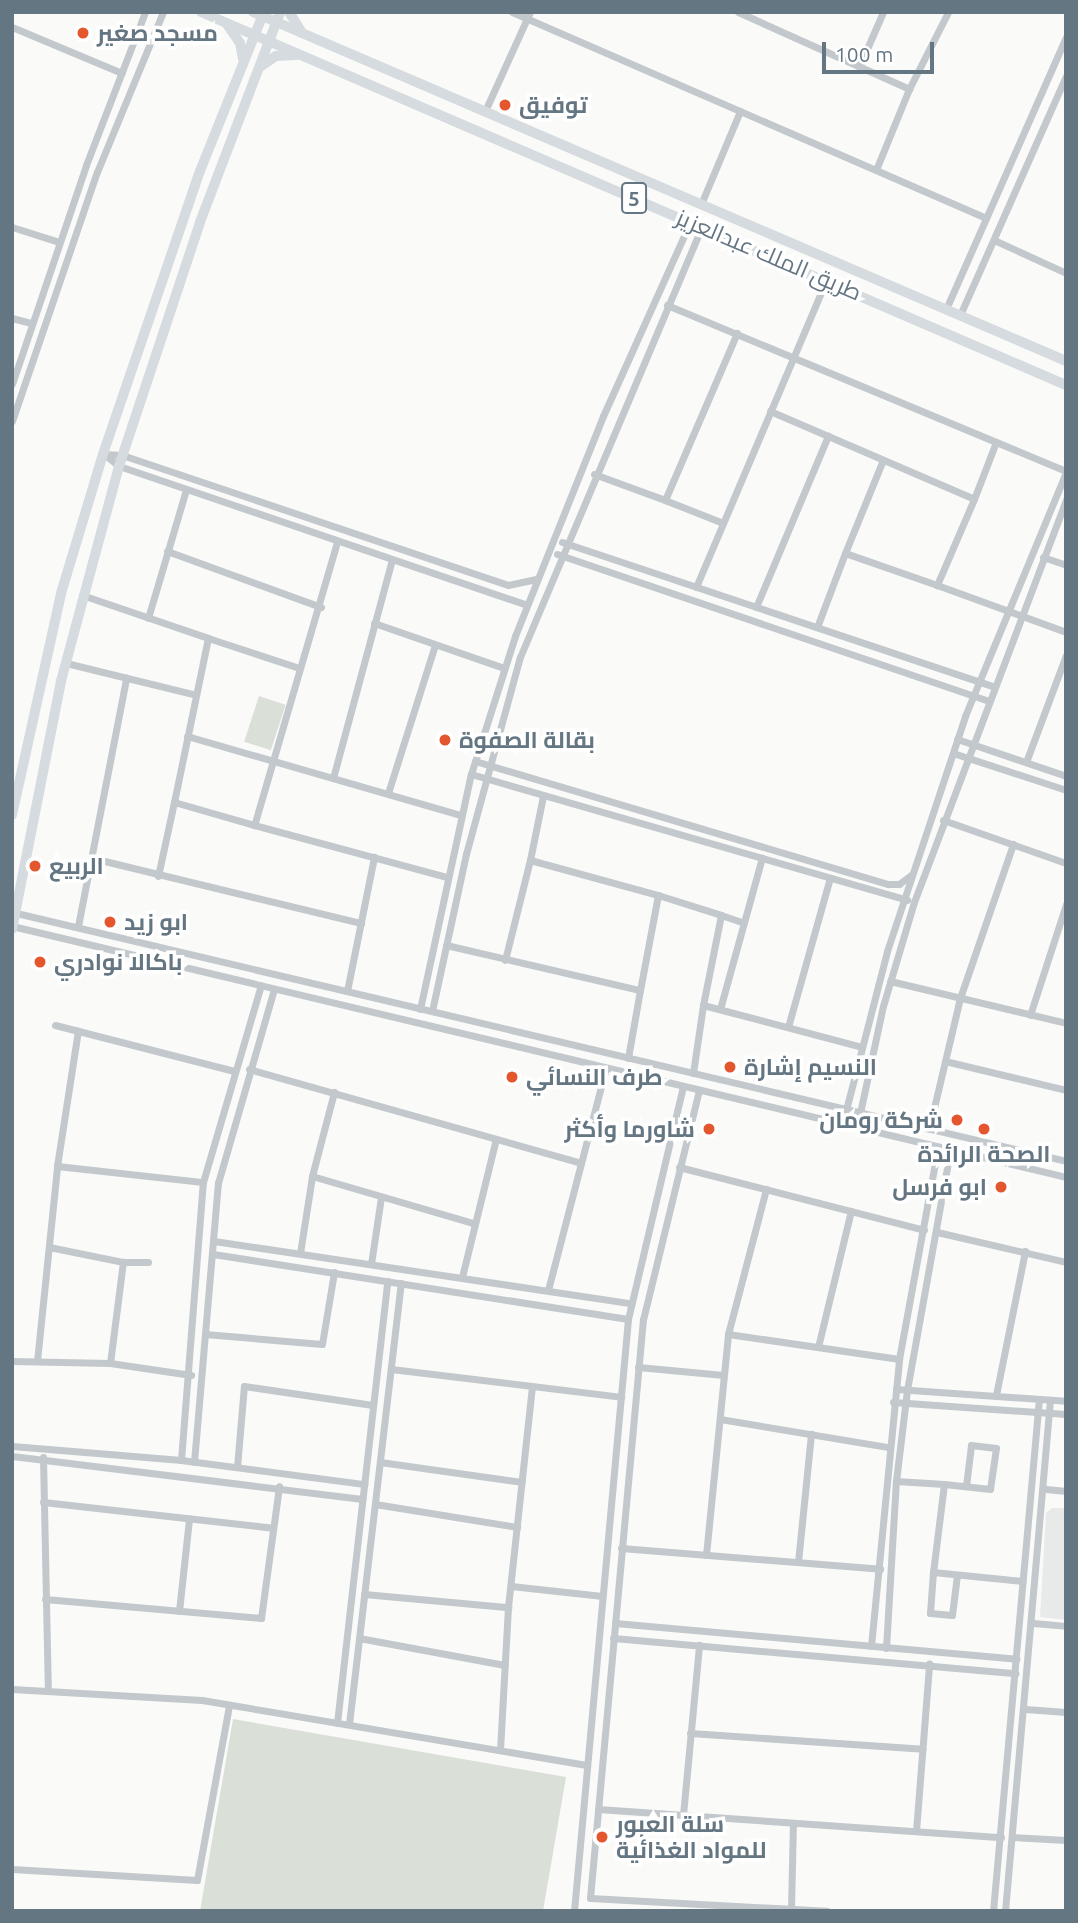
<!DOCTYPE html>
<meta charset="utf-8">
<style>
body{margin:0}
#map{position:relative;width:1078px;height:1923px;overflow:hidden;background:#fafaf8;font-family:Ubuntu,Cairo,sans-serif}
div>[style]{position:absolute}
.built>*{inset:0;background:#e8e9e9}
.green>*{inset:0;background:#dadfd7;transform-origin:0 0}
.minor>*{height:7px;margin:-3.5px;padding:0 3.5px;transform-origin:3.5px;border-radius:3.5px;background:#c3c8cc}
.major>*{height:10px;margin:-5px;padding:0 5px;transform-origin:5px;border-radius:5px;background:#d6dbdf}
.highway>*{height:10px;margin:-5px;padding:0 5px;transform-origin:5px;border-radius:5px;background:#d6dbdf}
.dots>*{width:19px;height:19px;translate:-50% -50%;box-sizing:border-box;border:4px solid #fff;border-radius:50%}
span{translate:-50% -50%;white-space:nowrap;text-align:center;line-height:1.15;-webkit-text-stroke:7px #fff;paint-order:stroke}
.shield-label span{padding:2px 5px;background:#fff;border:2px solid;border-radius:5px;-webkit-text-stroke-width:0}
.shield-label{font-size:21px;color:#657683;font-weight:700}
.poi-label{font-size:23px;color:#657683;font-weight:700}
.left{translate:0 -50%;text-align:left}
.right{translate:-100% -50%;text-align:right}
.street-label{font-size:23px;color:#657683}
.frame{position:absolute;inset:0;border:14px solid #657683;pointer-events:none}
.scale{position:absolute;left:822px;top:42px;width:112px;height:32px;box-sizing:border-box;border:4px solid #657683;border-top:0;padding-left:9px;font-size:21px;line-height:24px;white-space:nowrap;color:#657683;-webkit-text-stroke:5px #fff;paint-order:stroke}
</style>
<div id="map">
<div class="built">
<div style="clip-path:polygon(1052px 1508px,1066px 1508px,1066px 1620px,1040px 1617px,1046px 1513px)"></div>
</div>
<div class="green">
<div style="left:259px;top:696px;width:28px;height:48px;rotate:18deg"></div>
<div style="clip-path:polygon(233px 1719px,566px 1777px,543px 1911px,200px 1911px)"></div>
</div>
<div class="minor">
<div style="left:512px;top:12px;width:517px;rotate:23.49deg"></div>
<div style="left:738px;top:12px;width:188px;rotate:24.2deg"></div>
<div style="left:909px;top:89px;width:87px;rotate:112.2deg"></div>
<div style="left:12px;top:27px;width:119px;rotate:22.7deg"></div>
<div style="left:859px;top:67px;width:60px;rotate:-66.4deg"></div>
<div style="left:909px;top:89px;width:86px;rotate:-63.1deg"></div>
<div style="left:485px;top:111px;width:109px;rotate:-65.6deg"></div>
<div style="left:701px;top:204px;width:101px;rotate:-67.2deg"></div>
<div style="left:12px;top:227px;width:49px;rotate:17.7deg"></div>
<div style="left:994px;top:240px;width:79px;rotate:24.6deg"></div>
<div style="left:667px;top:305px;width:432px;rotate:22.6deg"></div>
<div style="left:946px;top:309px;width:297px;rotate:-66.2deg"></div>
<div style="left:960px;top:315px;width:261px;rotate:-66.1deg"></div>
<div style="left:12px;top:318px;width:20px;rotate:15deg"></div>
<div style="left:12px;top:384px;width:231px;rotate:-71.3deg"></div>
<div style="left:86px;top:165px;width:164px;rotate:-68.9deg"></div>
<div style="left:770px;top:411px;width:222px;rotate:23.3deg"></div>
<div style="left:974px;top:499px;width:94px;rotate:113.3deg"></div>
<div style="left:937px;top:585px;width:97px;rotate:-160.8deg"></div>
<div style="left:845px;top:553px;width:79px;rotate:110.7deg"></div>
<div style="left:12px;top:421px;width:263px;rotate:-71.2deg"></div>
<div style="left:97px;top:172px;width:173px;rotate:-67.6deg"></div>
<div style="left:103px;top:454px;width:19px;rotate:3deg"></div>
<div style="left:122px;top:455px;width:407px;rotate:18.6deg"></div>
<div style="left:508px;top:585px;width:30px;rotate:-12deg"></div>
<div style="left:104px;top:454px;width:19px;rotate:39deg"></div>
<div style="left:119px;top:466px;width:431px;rotate:18.8deg"></div>
<div style="left:594px;top:474px;width:76px;rotate:20.1deg"></div>
<div style="left:974px;top:499px;width:61px;rotate:-68.9deg"></div>
<div style="left:723px;top:523px;width:62px;rotate:-158.4deg"></div>
<div style="left:665px;top:500px;width:182px;rotate:-66.7deg"></div>
<div style="left:337px;top:542px;width:295px;rotate:106.3deg"></div>
<div style="left:254px;top:825px;width:200px;rotate:15.1deg"></div>
<div style="left:562px;top:542px;width:454px;rotate:18.5deg"></div>
<div style="left:167px;top:551px;width:164px;rotate:20deg"></div>
<div style="left:845px;top:553px;width:100px;rotate:-67.8deg"></div>
<div style="left:557px;top:554px;width:454px;rotate:18.8deg"></div>
<div style="left:1043px;top:557px;width:24px;rotate:19deg"></div>
<div style="left:937px;top:585px;width:137px;rotate:20deg"></div>
<div style="left:696px;top:587px;width:333px;rotate:-67deg"></div>
<div style="left:82px;top:595px;width:133px;rotate:18.8deg"></div>
<div style="left:208px;top:638px;width:167px;rotate:101.7deg"></div>
<div style="left:174px;top:802px;width:83px;rotate:16deg"></div>
<div style="left:756px;top:607px;width:186px;rotate:-67.2deg"></div>
<div style="left:148px;top:618px;width:134px;rotate:-73.5deg"></div>
<div style="left:374px;top:623px;width:138px;rotate:19.1deg"></div>
<div style="left:208px;top:638px;width:96px;rotate:18.2deg"></div>
<div style="left:66px;top:663px;width:134px;rotate:13.8deg"></div>
<div style="left:187px;top:736px;width:285px;rotate:16.1deg"></div>
<div style="left:957px;top:739px;width:115px;rotate:18.7deg"></div>
<div style="left:953px;top:753px;width:119px;rotate:18.1deg"></div>
<div style="left:475px;top:761px;width:431px;rotate:16.6deg"></div>
<div style="left:888px;top:884px;width:11px"></div>
<div style="left:899px;top:884px;width:15px;rotate:-37deg"></div>
<div style="left:1026px;top:762px;width:114px;rotate:-69.5deg"></div>
<div style="left:471px;top:774px;width:454px;rotate:16.1deg"></div>
<div style="left:333px;top:778px;width:226px;rotate:-74.9deg"></div>
<div style="left:388px;top:793px;width:155px;rotate:-72.4deg"></div>
<div style="left:543px;top:796px;width:65px;rotate:101.5deg"></div>
<div style="left:530px;top:860px;width:133px;rotate:15.3deg"></div>
<div style="left:658px;top:895px;width:97px;rotate:100.7deg"></div>
<div style="left:943px;top:820px;width:130px;rotate:19.3deg"></div>
<div style="left:92px;top:858px;width:277px;rotate:13.6deg"></div>
<div style="left:158px;top:876px;width:76px;rotate:-77.8deg"></div>
<div style="left:658px;top:895px;width:66px;rotate:17.6deg"></div>
<div style="left:721px;top:915px;width:92px;rotate:101.3deg"></div>
<div style="left:703px;top:1005px;width:164px;rotate:14.8deg"></div>
<div style="left:12px;top:912px;width:1083px;rotate:13.29deg"></div>
<div style="left:721px;top:915px;width:24px;rotate:19deg"></div>
<div style="left:12px;top:926px;width:1083px;rotate:13.39deg"></div>
<div style="left:78px;top:926px;width:253px;rotate:-79deg"></div>
<div style="left:446px;top:945px;width:199px;rotate:13.1deg"></div>
<div style="left:640px;top:990px;width:69px;rotate:100deg"></div>
<div style="left:505px;top:960px;width:103px;rotate:-76deg"></div>
<div style="left:890px;top:981px;width:181px;rotate:13.4deg"></div>
<div style="left:347px;top:991px;width:137px;rotate:-78.6deg"></div>
<div style="left:420px;top:1009px;width:240px;rotate:-77.8deg"></div>
<div style="left:471px;top:774px;width:145px;rotate:-72.3deg"></div>
<div style="left:515px;top:636px;width:237px;rotate:-68.2deg"></div>
<div style="left:603px;top:416px;width:213px;rotate:-65.8deg"></div>
<div style="left:720px;top:1009px;width:157px;rotate:-74.5deg"></div>
<div style="left:432px;top:1011px;width:161px;rotate:-77.8deg"></div>
<div style="left:466px;top:854px;width:204px;rotate:-74.7deg"></div>
<div style="left:520px;top:657px;width:468px;rotate:-67.1deg"></div>
<div style="left:1030px;top:1015px;width:117px;rotate:-72deg"></div>
<div style="left:55px;top:1025px;width:185px;rotate:14.4deg"></div>
<div style="left:788px;top:1027px;width:155px;rotate:-74.3deg"></div>
<div style="left:945px;top:1061px;width:124px;rotate:13.5deg"></div>
<div style="left:249px;top:1069px;width:345px;rotate:15.8deg"></div>
<div style="left:693px;top:1073px;width:69px;rotate:-81.6deg"></div>
<div style="left:699px;top:1090px;width:236px;rotate:103.7deg"></div>
<div style="left:643px;top:1319px;width:581px;rotate:95.23deg"></div>
<div style="left:590px;top:1898px;width:237px;rotate:3.1deg"></div>
<div style="left:846px;top:1110px;width:164px;rotate:-75.5deg"></div>
<div style="left:887px;top:951px;width:248px;rotate:-71.6deg"></div>
<div style="left:965px;top:716px;width:264px;rotate:-67.5deg"></div>
<div style="left:860px;top:1113px;width:109px;rotate:-77.9deg"></div>
<div style="left:883px;top:1006px;width:109px;rotate:-73.4deg"></div>
<div style="left:914px;top:902px;width:431px;rotate:-69.3deg"></div>
<div style="left:929px;top:1129px;width:135px;rotate:-76.7deg"></div>
<div style="left:960px;top:998px;width:163px;rotate:-71deg"></div>
<div style="left:57px;top:1166px;width:147px;rotate:6.3deg"></div>
<div style="left:679px;top:1167px;width:253px;rotate:14.4deg"></div>
<div style="left:312px;top:1176px;width:168px;rotate:16.3deg"></div>
<div style="left:937px;top:1232px;width:132px;rotate:13.1deg"></div>
<div style="left:214px;top:1241px;width:422px;rotate:8.5deg"></div>
<div style="left:49px;top:1247px;width:76px;rotate:11.5deg"></div>
<div style="left:123px;top:1262px;width:25px"></div>
<div style="left:300px;top:1253px;width:78px;rotate:-81.1deg"></div>
<div style="left:312px;top:1176px;width:87px;rotate:-75.3deg"></div>
<div style="left:213px;top:1254px;width:420px;rotate:8.9deg"></div>
<div style="left:371px;top:1264px;width:68px;rotate:-81.5deg"></div>
<div style="left:462px;top:1277px;width:142px;rotate:-76.2deg"></div>
<div style="left:548px;top:1290px;width:229px;rotate:-75.4deg"></div>
<div style="left:205px;top:1334px;width:117px;rotate:4.9deg"></div>
<div style="left:322px;top:1344px;width:73px;rotate:-80.5deg"></div>
<div style="left:728px;top:1334px;width:173px;rotate:8.3deg"></div>
<div style="left:818px;top:1347px;width:140px;rotate:-76.4deg"></div>
<div style="left:12px;top:1361px;width:98px;rotate:1.2deg"></div>
<div style="left:110px;top:1363px;width:102px;rotate:-82.7deg"></div>
<div style="left:37px;top:1361px;width:196px;rotate:-84.1deg"></div>
<div style="left:57px;top:1166px;width:137px;rotate:-81.2deg"></div>
<div style="left:110px;top:1363px;width:82px;rotate:8.4deg"></div>
<div style="left:638px;top:1367px;width:86px;rotate:5.3deg"></div>
<div style="left:391px;top:1369px;width:232px;rotate:6.9deg"></div>
<div style="left:896px;top:1389px;width:170px;rotate:4deg"></div>
<div style="left:996px;top:1395px;width:147px;rotate:-78.6deg"></div>
<div style="left:893px;top:1402px;width:173px;rotate:4deg"></div>
<div style="left:720px;top:1419px;width:169px;rotate:9.5deg"></div>
<div style="left:12px;top:1446px;width:170px;rotate:4.7deg"></div>
<div style="left:181px;top:1460px;width:185px;rotate:7.5deg"></div>
<div style="left:12px;top:1456px;width:353px;rotate:7deg"></div>
<div style="left:43px;top:1457px;width:234px;rotate:88.8deg"></div>
<div style="left:181px;top:1460px;width:279px;rotate:-85.5deg"></div>
<div style="left:203px;top:1182px;width:205px;rotate:-73.6deg"></div>
<div style="left:194px;top:1462px;width:280px;rotate:-85.1deg"></div>
<div style="left:218px;top:1183px;width:202px;rotate:-73.9deg"></div>
<div style="left:380px;top:1462px;width:143px;rotate:8deg"></div>
<div style="left:237px;top:1467px;width:81px;rotate:-85.1deg"></div>
<div style="left:244px;top:1386px;width:130px;rotate:8.4deg"></div>
<div style="left:896px;top:1481px;width:48px;rotate:3.6deg"></div>
<div style="left:966px;top:1486px;width:41px;rotate:-83deg"></div>
<div style="left:971px;top:1445px;width:25px;rotate:7deg"></div>
<div style="left:996px;top:1448px;width:41px;rotate:98.3deg"></div>
<div style="left:990px;top:1489px;width:46px;rotate:-173.8deg"></div>
<div style="left:944px;top:1484px;width:89px;rotate:97.1deg"></div>
<div style="left:933px;top:1572px;width:90px;rotate:5.7deg"></div>
<div style="left:1046px;top:1489px;width:20px;rotate:6deg"></div>
<div style="left:43px;top:1502px;width:231px;rotate:6.4deg"></div>
<div style="left:375px;top:1504px;width:144px;rotate:9.2deg"></div>
<div style="left:621px;top:1548px;width:260px;rotate:4.6deg"></div>
<div style="left:706px;top:1555px;width:222px;rotate:-84.3deg"></div>
<div style="left:728px;top:1334px;width:150px;rotate:-75.3deg"></div>
<div style="left:798px;top:1562px;width:129px;rotate:-84.2deg"></div>
<div style="left:933px;top:1572px;width:41px;rotate:94.2deg"></div>
<div style="left:930px;top:1613px;width:22px;rotate:5deg"></div>
<div style="left:952px;top:1615px;width:40px;rotate:-82.9deg"></div>
<div style="left:511px;top:1586px;width:92px;rotate:6.3deg"></div>
<div style="left:364px;top:1594px;width:145px;rotate:5.2deg"></div>
<div style="left:45px;top:1599px;width:217px;rotate:5deg"></div>
<div style="left:261px;top:1618px;width:133px;rotate:-82.2deg"></div>
<div style="left:179px;top:1611px;width:93px;rotate:-83.8deg"></div>
<div style="left:615px;top:1623px;width:403px;rotate:5.1deg"></div>
<div style="left:1033px;top:1623px;width:33px;rotate:5deg"></div>
<div style="left:359px;top:1638px;width:148px;rotate:10.5deg"></div>
<div style="left:613px;top:1638px;width:404px;rotate:5deg"></div>
<div style="left:871px;top:1646px;width:288px;rotate:-84.4deg"></div>
<div style="left:899px;top:1359px;width:216px;rotate:-79.6deg"></div>
<div style="left:886px;top:1648px;width:167px;rotate:-86.6deg"></div>
<div style="left:896px;top:1481px;width:92px;rotate:-83.1deg"></div>
<div style="left:907px;top:1390px;width:244px;rotate:-79.8deg"></div>
<div style="left:12px;top:1689px;width:190px;rotate:3.3deg"></div>
<div style="left:202px;top:1700px;width:390px;rotate:9.6deg"></div>
<div style="left:1025px;top:1709px;width:41px;rotate:4.2deg"></div>
<div style="left:337px;top:1723px;width:445px;rotate:-83.5deg"></div>
<div style="left:349px;top:1724px;width:444px;rotate:-83.3deg"></div>
<div style="left:690px;top:1733px;width:233px;rotate:3.9deg"></div>
<div style="left:500px;top:1750px;width:143px;rotate:-86.8deg"></div>
<div style="left:508px;top:1607px;width:222px;rotate:-83.8deg"></div>
<div style="left:598px;top:1809px;width:404px;rotate:4deg"></div>
<div style="left:683px;top:1815px;width:171px;rotate:-84.6deg"></div>
<div style="left:916px;top:1831px;width:168px;rotate:-85.5deg"></div>
<div style="left:1012px;top:1837px;width:54px;rotate:3.2deg"></div>
<div style="left:12px;top:1869px;width:185px;rotate:3.4deg"></div>
<div style="left:197px;top:1880px;width:178px;rotate:-79.6deg"></div>
<div style="left:791px;top:1909px;width:86px;rotate:-88.7deg"></div>
<div style="left:574px;top:1911px;width:594px;rotate:-84.79deg"></div>
<div style="left:628px;top:1319px;width:239px;rotate:-76.7deg"></div>
<div style="left:993px;top:1911px;width:514px;rotate:-84.87deg"></div>
<div style="left:1005px;top:1911px;width:513px;rotate:-84.97deg"></div>
</div>
<div class="major">
<div style="left:289px;top:12px;width:25px;rotate:58deg"></div>
<div style="left:226px;top:23px;width:24px;rotate:55deg"></div>
<div style="left:240px;top:43px;width:16px;rotate:79deg"></div>
<div style="left:260px;top:67px;width:19px;rotate:-35deg"></div>
<div style="left:276px;top:56px;width:20px;rotate:-3deg"></div>
<div style="left:12px;top:815px;width:230px;rotate:-77.5deg"></div>
<div style="left:62px;top:590px;width:142px;rotate:-73.2deg"></div>
<div style="left:103px;top:454px;width:299px;rotate:-71.1deg"></div>
<div style="left:200px;top:171px;width:171px;rotate:-68.1deg"></div>
<div style="left:12px;top:929px;width:253px;rotate:-78.8deg"></div>
<div style="left:61px;top:681px;width:223px;rotate:-74.9deg"></div>
<div style="left:119px;top:466px;width:257px;rotate:-71.6deg"></div>
<div style="left:200px;top:222px;width:225px;rotate:-69.1deg"></div>
</div>
<div class="highway">
<div style="left:201px;top:12px;width:942px;rotate:23.33deg"></div>
<div style="left:253px;top:12px;width:885px;rotate:23.23deg"></div>
</div>
<div class="dots">
<div style="left:83px;top:33px;background:#e4572e"></div>
<div style="left:505px;top:105px;background:#e4572e"></div>
<div style="left:445px;top:740px;background:#e4572e"></div>
<div style="left:35px;top:866px;background:#e4572e"></div>
<div style="left:110px;top:922px;background:#e4572e"></div>
<div style="left:40px;top:962px;background:#e4572e"></div>
<div style="left:730px;top:1067px;background:#e4572e"></div>
<div style="left:512px;top:1077px;background:#e4572e"></div>
<div style="left:957px;top:1120px;background:#e4572e"></div>
<div style="left:709px;top:1129px;background:#e4572e"></div>
<div style="left:984px;top:1129px;background:#e4572e"></div>
<div style="left:1001px;top:1187px;background:#e4572e"></div>
<div style="left:602px;top:1837px;background:#e4572e"></div>
</div>
<div class="shield-label">
<span style="left:634px;top:198px">5</span>
</div>
<div class="poi-label">
<span class="left" style="left:97px;top:33px">مسجد صغير</span>
<span class="left" style="left:519px;top:105px">توفيق</span>
<span class="left" style="left:459px;top:740px">بقالة الصفوة</span>
<span class="left" style="left:49px;top:866px">الربيع</span>
<span class="left" style="left:124px;top:922px">ابو زيد</span>
<span class="left" style="left:54px;top:962px">باكالا نوادري</span>
<span class="left" style="left:744px;top:1067px">النسيم إشارة</span>
<span class="left" style="left:526px;top:1077px">طرف النسائي</span>
<span class="right" style="left:943px;top:1120px">شركة رومان</span>
<span class="right" style="left:695px;top:1129px">شاورما وأكثر</span>
<span style="left:984px;top:1154px">الصحة الرائدة</span>
<span class="right" style="left:987px;top:1187px">ابو فرسل</span>
<span class="left" style="left:616px;top:1837px">سلة العبور<br>للمواد الغذائية</span>
</div>
<div class="street-label">
<span style="left:769px;top:255px;rotate:23deg">طريق الملك عبدالعزيز</span>
</div>
<div class="frame"></div>
<div class="scale">100 m</div>
</div>
